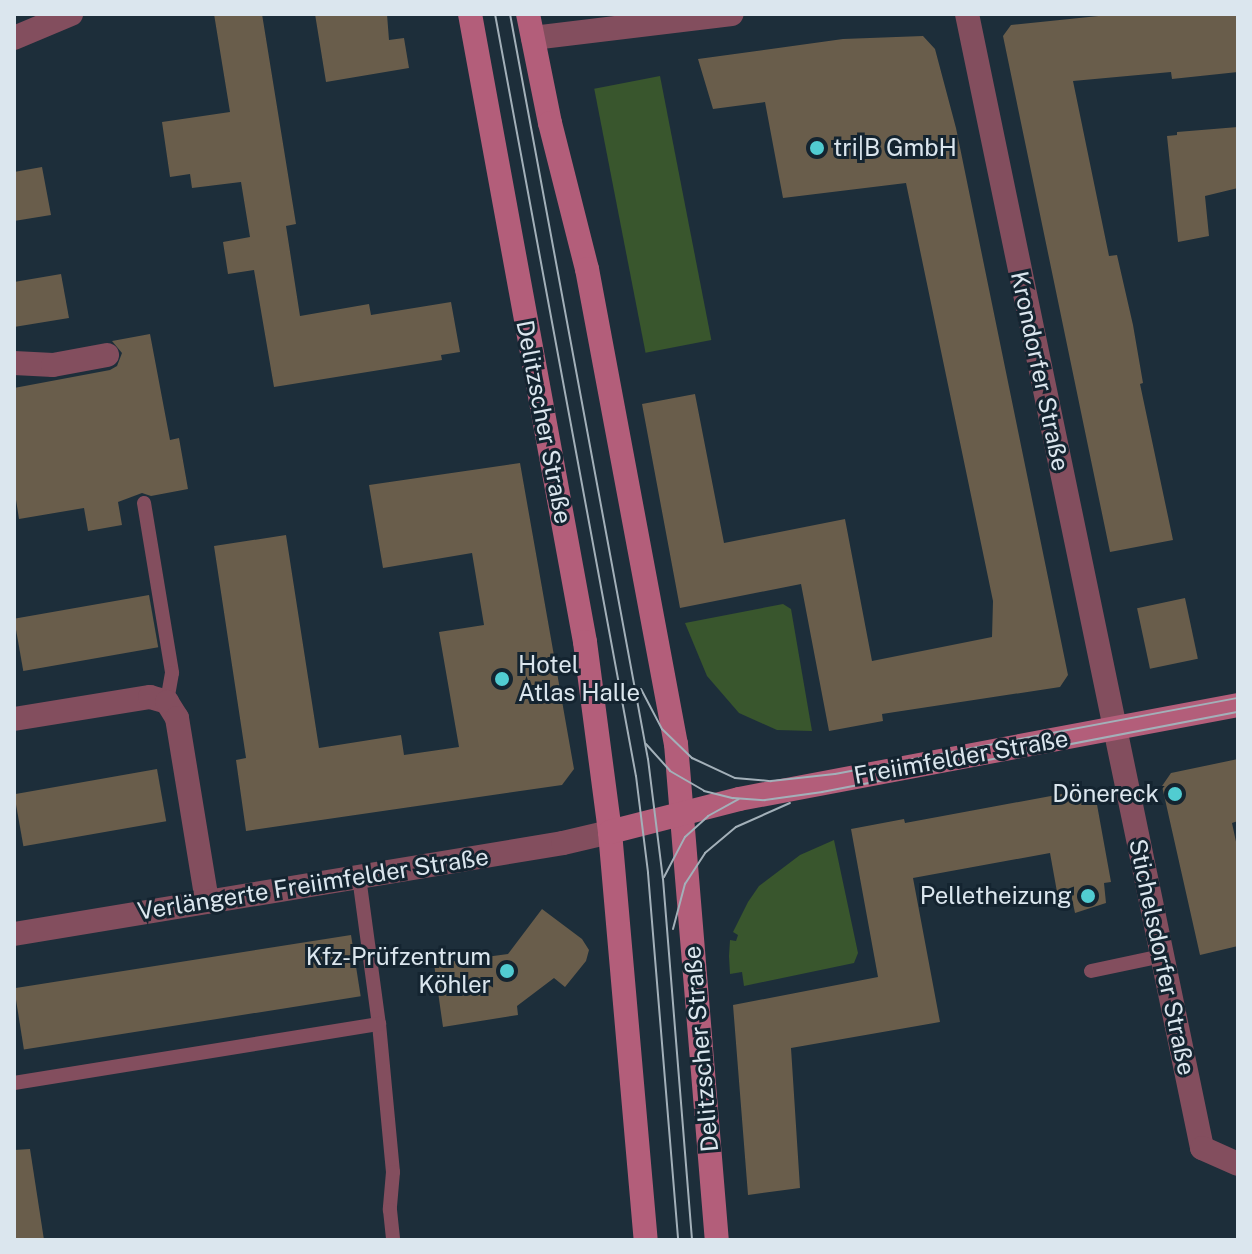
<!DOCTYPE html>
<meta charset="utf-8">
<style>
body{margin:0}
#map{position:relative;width:1252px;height:1254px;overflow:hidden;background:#1d2e3a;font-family:"Public Sans",sans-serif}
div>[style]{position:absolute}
.green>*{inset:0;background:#39562d;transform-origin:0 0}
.building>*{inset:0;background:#695d4b;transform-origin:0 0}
.lane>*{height:14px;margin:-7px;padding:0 7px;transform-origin:7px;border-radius:7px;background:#834e5e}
.street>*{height:24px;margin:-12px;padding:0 12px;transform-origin:12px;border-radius:12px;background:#834e5e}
.secondary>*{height:24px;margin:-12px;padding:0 12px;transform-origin:12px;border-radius:12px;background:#b35e7a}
.tram>*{height:2px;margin:-1px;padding:0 1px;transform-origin:1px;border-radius:1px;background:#a3b0b9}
.dots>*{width:22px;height:22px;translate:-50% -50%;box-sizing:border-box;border:4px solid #142430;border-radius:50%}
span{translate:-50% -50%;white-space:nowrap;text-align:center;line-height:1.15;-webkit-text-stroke:6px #142430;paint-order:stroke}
.poi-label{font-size:24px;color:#dbe6ee}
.left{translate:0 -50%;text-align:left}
.right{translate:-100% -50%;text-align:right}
.street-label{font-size:24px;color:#dbe6ee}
.frame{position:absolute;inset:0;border:16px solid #dbe6ee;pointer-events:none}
</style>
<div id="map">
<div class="green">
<div style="left:660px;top:76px;width:269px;height:67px;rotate:79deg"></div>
<div style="clip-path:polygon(783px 604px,791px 609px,812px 731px,777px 730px,739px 713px,707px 676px,685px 623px)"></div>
<div style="clip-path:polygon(834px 840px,858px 953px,854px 963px,744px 986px,742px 972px,730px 974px,729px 956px,730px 940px,736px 941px,738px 935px,733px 932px,748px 902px,759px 886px,800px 855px)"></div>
</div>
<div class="building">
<div style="clip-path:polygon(214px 14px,262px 14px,296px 224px,286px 226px,300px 316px,369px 304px,371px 315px,451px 302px,460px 352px,441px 355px,442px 360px,274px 387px,254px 270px,228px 274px,223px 242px,250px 237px,241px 182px,192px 188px,190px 174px,170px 177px,162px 122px,230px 112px)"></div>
<div style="clip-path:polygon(315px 14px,387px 14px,389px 40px,404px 38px,409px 68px,326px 82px)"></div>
<div style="clip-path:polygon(1118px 14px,1238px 14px,1238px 72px,1172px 79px,1171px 72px,1073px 81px,1109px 256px,1117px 255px,1133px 325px,1143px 383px,1140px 384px,1173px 540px,1110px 552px,1003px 36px,1011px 25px)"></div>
<div style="clip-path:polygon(923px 36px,935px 49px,956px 128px,1068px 675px,1060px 687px,882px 714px,883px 721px,829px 731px,801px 584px,680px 608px,642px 404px,695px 394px,724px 543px,845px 519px,872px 661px,992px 637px,993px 601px,906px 183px,783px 198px,765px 102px,713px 109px,698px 59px,843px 39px)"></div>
<div style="clip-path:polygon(1238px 127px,1238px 188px,1205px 196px,1209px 236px,1178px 242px,1167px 136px,1177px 135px,1177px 132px)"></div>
<div style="clip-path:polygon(42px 167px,51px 215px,14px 221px,14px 172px)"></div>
<div style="clip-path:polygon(61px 274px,69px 318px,14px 327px,14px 282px)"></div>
<div style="clip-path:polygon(150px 334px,170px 440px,179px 438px,188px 489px,151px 496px,142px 493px,118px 502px,122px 525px,88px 531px,84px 508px,19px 519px,14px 487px,14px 388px,110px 370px,117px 366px,122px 353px,112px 341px)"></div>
<div style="clip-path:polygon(520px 463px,574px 769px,562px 785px,246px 831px,236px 760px,246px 758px,214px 546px,286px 535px,319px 748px,401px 735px,404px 755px,459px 747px,439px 632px,484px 625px,472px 553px,383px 568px,369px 485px)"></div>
<div style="left:149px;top:595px;width:53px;height:137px;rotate:80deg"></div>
<div style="left:1185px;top:598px;width:62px;height:49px;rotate:78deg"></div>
<div style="clip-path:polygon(1238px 759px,1238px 821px,1232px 823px,1238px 851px,1238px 946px,1200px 955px,1162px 786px,1171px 773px)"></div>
<div style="left:157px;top:769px;width:53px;height:145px;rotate:80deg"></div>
<div style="clip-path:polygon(1094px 788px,1111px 882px,1104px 883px,1106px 903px,1075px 913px,1070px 889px,1057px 892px,1050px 853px,913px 878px,940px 1022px,791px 1048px,800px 1188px,748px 1195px,733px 1005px,878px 977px,851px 829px,904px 819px,905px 823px)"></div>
<div style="clip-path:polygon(542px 909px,582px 939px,589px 950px,586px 961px,565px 987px,554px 978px,517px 1006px,518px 1015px,443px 1027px,434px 964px,508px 954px)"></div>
<div style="left:351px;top:935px;width:62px;height:341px;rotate:81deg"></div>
<div style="clip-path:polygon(30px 1149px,44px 1240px,14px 1240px,14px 1150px)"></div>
</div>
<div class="lane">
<div style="left:144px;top:503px;width:172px;rotate:80.6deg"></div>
<div style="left:172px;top:673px;width:29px;rotate:100deg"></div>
<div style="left:359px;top:877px;width:148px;rotate:82.3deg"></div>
<div style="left:379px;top:1024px;width:149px;rotate:84.6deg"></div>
<div style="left:393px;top:1172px;width:38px;rotate:95deg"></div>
<div style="left:390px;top:1210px;width:30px;rotate:84deg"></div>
<div style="left:1091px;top:971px;width:73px;rotate:-11.9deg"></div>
<div style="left:14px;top:1083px;width:370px;rotate:-9.2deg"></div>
</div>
<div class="street">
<div style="left:967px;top:14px;width:1158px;rotate:78.29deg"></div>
<div style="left:1202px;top:1148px;width:39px;rotate:24deg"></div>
<div style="left:14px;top:38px;width:62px;rotate:-22.8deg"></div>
<div style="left:533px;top:38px;width:200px;rotate:-6.9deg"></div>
<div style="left:14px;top:363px;width:39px;rotate:3deg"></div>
<div style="left:53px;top:365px;width:55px;rotate:-10.5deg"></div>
<div style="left:14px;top:719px;width:138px;rotate:-9.2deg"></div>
<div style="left:150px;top:697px;width:18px;rotate:16deg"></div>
<div style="left:167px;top:702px;width:19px;rotate:58deg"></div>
<div style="left:177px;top:718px;width:186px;rotate:80.7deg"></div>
<div style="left:14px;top:934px;width:556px;rotate:-9.41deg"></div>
<div style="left:563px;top:843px;width:48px;rotate:-13.2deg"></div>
</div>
<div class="secondary">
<div style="left:470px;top:14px;width:638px;rotate:79.62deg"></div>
<div style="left:585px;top:642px;width:192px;rotate:82.5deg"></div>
<div style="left:610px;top:832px;width:410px;rotate:85deg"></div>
<div style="left:528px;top:14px;width:111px;rotate:78.6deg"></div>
<div style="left:550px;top:123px;width:151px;rotate:75.8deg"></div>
<div style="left:587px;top:269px;width:483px;rotate:79.4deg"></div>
<div style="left:676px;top:744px;width:498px;rotate:85.3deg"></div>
<div style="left:610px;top:832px;width:133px;rotate:-14.3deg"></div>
<div style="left:739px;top:799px;width:508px;rotate:-10.67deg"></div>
</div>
<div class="tram">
<div style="left:495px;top:14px;width:775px;rotate:79.52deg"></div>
<div style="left:636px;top:776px;width:98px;rotate:82.9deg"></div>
<div style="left:648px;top:873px;width:368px;rotate:85.3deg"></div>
<div style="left:510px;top:14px;width:758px;rotate:79.51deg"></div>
<div style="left:648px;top:759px;width:121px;rotate:82.9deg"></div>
<div style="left:663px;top:879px;width:362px;rotate:85.4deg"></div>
<div style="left:641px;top:689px;width:45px;rotate:62.3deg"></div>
<div style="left:662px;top:729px;width:42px;rotate:44deg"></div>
<div style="left:692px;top:758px;width:47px;rotate:24.9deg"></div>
<div style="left:735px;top:778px;width:36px;rotate:5deg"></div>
<div style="left:771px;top:781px;width:64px;rotate:-6.2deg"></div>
<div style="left:835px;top:774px;width:410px;rotate:-10.7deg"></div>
<div style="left:646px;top:744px;width:36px;rotate:48deg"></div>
<div style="left:670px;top:771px;width:39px;rotate:30deg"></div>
<div style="left:704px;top:791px;width:30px;rotate:14deg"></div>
<div style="left:733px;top:798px;width:32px;rotate:4deg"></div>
<div style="left:765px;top:800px;width:58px;rotate:-8deg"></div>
<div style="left:822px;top:792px;width:424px;rotate:-10.9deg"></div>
<div style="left:664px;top:877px;width:45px;rotate:-62.3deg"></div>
<div style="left:685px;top:837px;width:31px;rotate:-42deg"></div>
<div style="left:708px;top:816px;width:35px;rotate:-29deg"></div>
<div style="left:673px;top:929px;width:47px;rotate:-75.1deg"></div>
<div style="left:685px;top:884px;width:37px;rotate:-57deg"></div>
<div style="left:705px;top:853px;width:40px;rotate:-40deg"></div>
<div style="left:736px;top:827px;width:59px;rotate:-24deg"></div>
</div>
<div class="dots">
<div style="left:817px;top:148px;background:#51ccd1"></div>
<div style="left:502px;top:679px;background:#51ccd1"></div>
<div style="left:1175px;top:794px;background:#51ccd1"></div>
<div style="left:1088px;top:896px;background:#51ccd1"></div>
<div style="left:507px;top:971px;background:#51ccd1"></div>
</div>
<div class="poi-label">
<span class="left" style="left:833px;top:148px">tri|B GmbH</span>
<span class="left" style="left:518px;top:679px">Hotel<br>Atlas Halle</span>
<span class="right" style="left:1159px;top:794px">Dönereck</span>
<span class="right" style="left:1072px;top:896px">Pelletheizung</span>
<span class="right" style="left:491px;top:971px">Kfz-Prüfzentrum<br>Köhler</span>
</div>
<div class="street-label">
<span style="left:1040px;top:371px;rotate:78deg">Krondorfer Straße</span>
<span style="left:544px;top:422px;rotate:79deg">Delitzscher Straße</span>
<span style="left:961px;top:757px;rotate:-10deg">Freiimfelder Straße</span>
<span style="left:313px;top:884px;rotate:-9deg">Verlängerte Freiimfelder Straße</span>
<span style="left:1162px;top:957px;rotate:78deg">Stichelsdorfer Straße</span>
<span style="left:701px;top:1049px;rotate:-95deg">Delitzscher Straße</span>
</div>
<div class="frame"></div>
</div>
